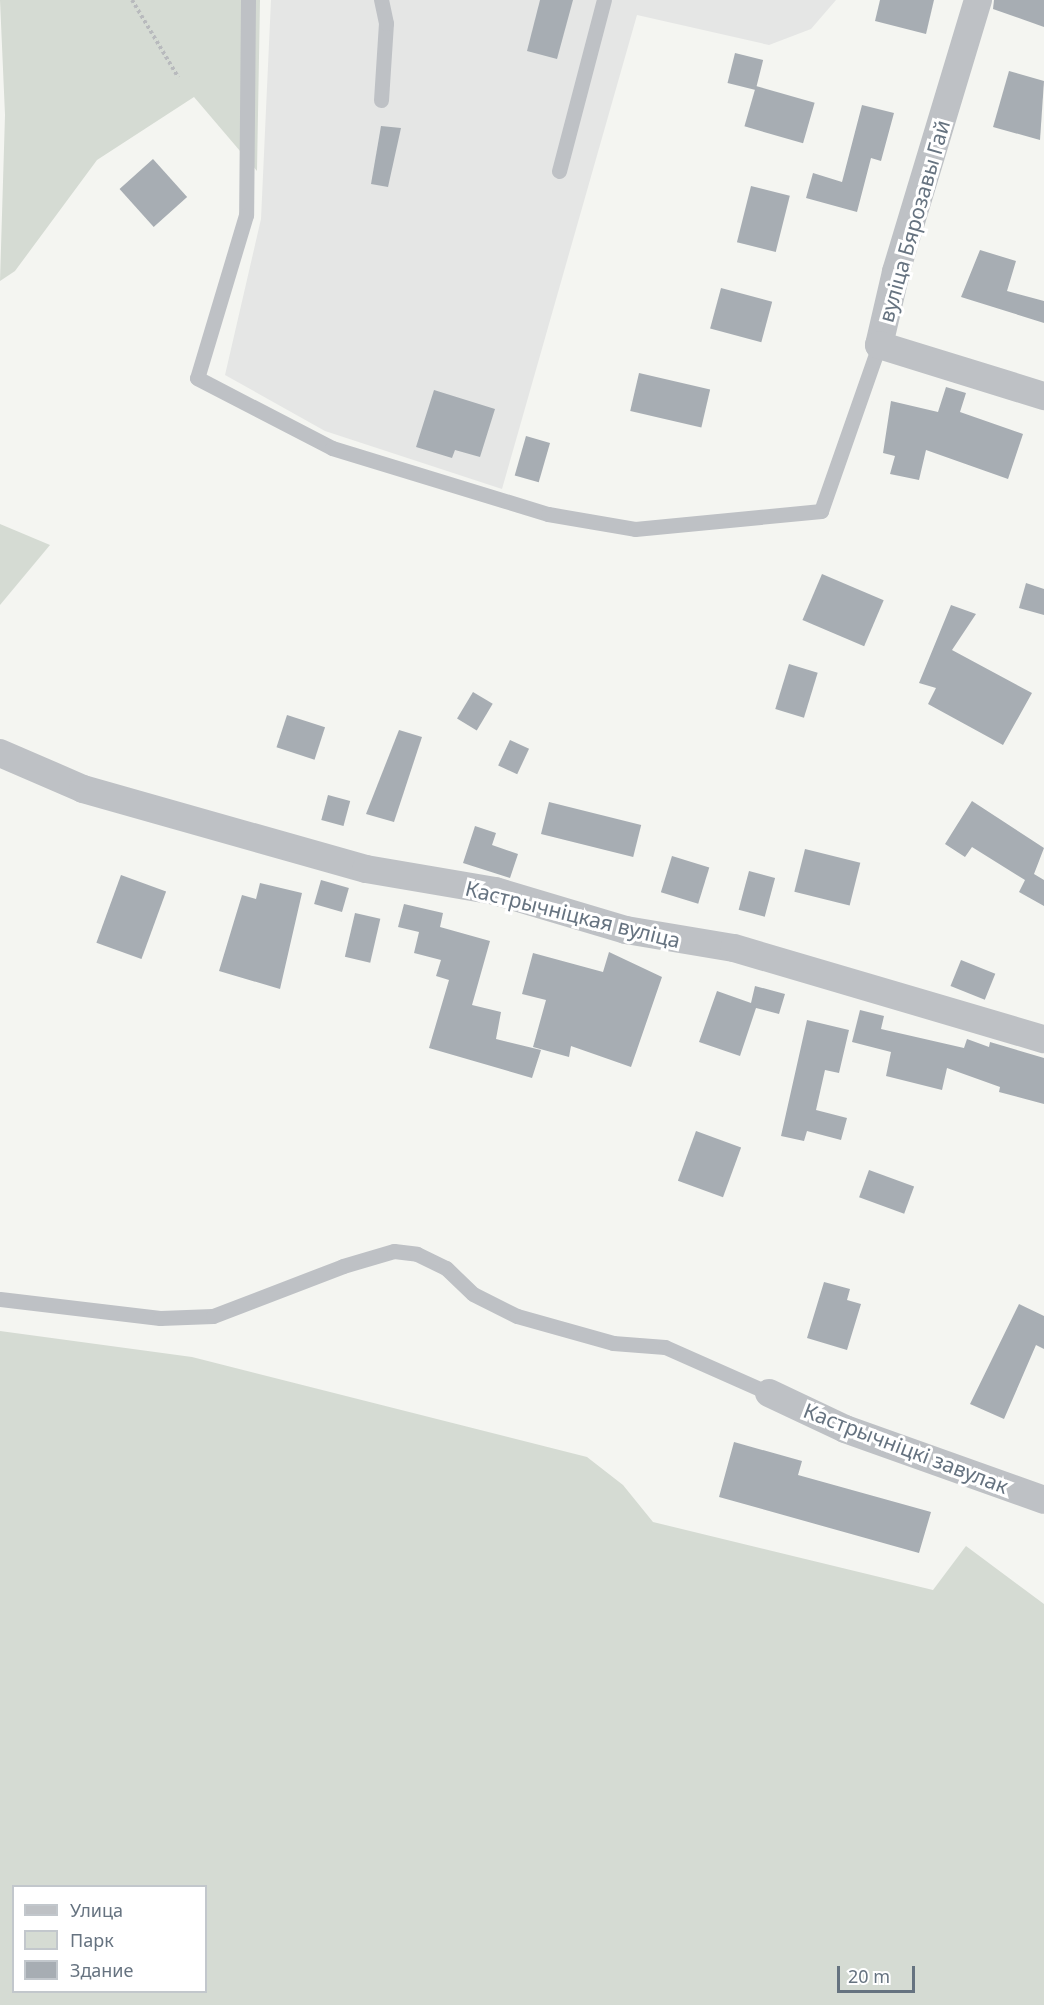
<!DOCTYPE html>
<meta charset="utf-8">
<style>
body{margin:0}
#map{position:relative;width:1044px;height:2005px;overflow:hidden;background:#f4f5f1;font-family:"Noto Sans",sans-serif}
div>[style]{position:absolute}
.built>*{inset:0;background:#e5e6e5}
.green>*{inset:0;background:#d5dbd3}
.building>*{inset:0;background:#a7adb3;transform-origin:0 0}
.path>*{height:4px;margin-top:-2px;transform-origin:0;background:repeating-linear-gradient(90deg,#b8babd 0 3px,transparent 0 6px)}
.lane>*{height:15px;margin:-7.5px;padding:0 7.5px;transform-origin:7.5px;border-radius:7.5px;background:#bec1c5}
.street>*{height:28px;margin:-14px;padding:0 14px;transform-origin:14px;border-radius:14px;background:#bec1c5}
span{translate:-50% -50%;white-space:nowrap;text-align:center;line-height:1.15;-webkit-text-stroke:6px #fff;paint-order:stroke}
.street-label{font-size:21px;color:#667380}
.legend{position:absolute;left:12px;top:1885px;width:195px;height:108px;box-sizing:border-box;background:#fff;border:2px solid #c2c7cc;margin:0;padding:8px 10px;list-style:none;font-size:18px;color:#667380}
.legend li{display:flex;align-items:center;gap:12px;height:30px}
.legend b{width:30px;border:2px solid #c2c7cc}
.scale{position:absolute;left:837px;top:1966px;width:78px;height:27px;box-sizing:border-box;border:3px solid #667380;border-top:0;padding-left:8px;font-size:18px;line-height:21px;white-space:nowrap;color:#667380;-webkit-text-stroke:4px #fff;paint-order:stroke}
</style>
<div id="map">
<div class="built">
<div style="clip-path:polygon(271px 0,836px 0,811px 29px,769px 45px,637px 15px,502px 489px,325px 431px,225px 375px,261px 219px)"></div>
</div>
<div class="green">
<div style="clip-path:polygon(0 0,260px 0,257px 171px,194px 97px,97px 160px,15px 271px,0 281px,5px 115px)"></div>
<div style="clip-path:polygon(0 524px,50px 545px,0 605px)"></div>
<div style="clip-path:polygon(evenodd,0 1331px,192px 1357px,587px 1457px,623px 1485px,653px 1522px,933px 1590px,966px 1546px,1044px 1604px,1044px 2005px,0 2005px,0 1331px,14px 1886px,206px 1886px,206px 1992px,14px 1992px,14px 1886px)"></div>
</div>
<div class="building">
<div style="clip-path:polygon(540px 0,573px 0,557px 59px,527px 51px)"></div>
<div style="clip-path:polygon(880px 0,934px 0,926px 34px,875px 21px)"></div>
<div style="clip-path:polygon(994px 0,1044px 0,1044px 27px,993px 9px)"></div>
<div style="left:735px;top:53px;width:29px;height:31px;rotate:14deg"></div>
<div style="clip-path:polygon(1009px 71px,1044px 81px,1040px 140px,993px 127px)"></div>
<div style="left:756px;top:86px;width:61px;height:42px;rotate:16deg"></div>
<div style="clip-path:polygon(862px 105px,894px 113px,881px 161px,871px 158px,857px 212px,806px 198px,813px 173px,842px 182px)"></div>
<div style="clip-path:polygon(381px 126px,401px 128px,388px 187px,371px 184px)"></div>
<div style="left:153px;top:159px;width:51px;height:45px;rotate:48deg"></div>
<div style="left:751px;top:186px;width:40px;height:58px;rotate:14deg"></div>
<div style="clip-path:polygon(980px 250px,1016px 261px,1007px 291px,1044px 301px,1044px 323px,961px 297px)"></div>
<div style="left:721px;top:288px;width:53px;height:42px;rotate:15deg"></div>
<div style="left:639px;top:373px;width:73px;height:39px;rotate:13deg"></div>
<div style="clip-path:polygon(946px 387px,966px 393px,960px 412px,1023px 434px,1008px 479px,926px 450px,919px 480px,890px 474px,895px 456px,883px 453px,891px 401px,938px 412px)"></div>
<div style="clip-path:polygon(434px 390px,495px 409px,480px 457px,455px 450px,452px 458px,416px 447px)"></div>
<div style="left:526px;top:436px;width:25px;height:41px;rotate:16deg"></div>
<div style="left:822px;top:574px;width:67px;height:50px;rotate:23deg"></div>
<div style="clip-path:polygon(1026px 583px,1044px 589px,1044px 615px,1019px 608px)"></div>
<div style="clip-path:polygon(951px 605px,976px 614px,952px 650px,1032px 693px,1003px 745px,928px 704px,936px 688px,919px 683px)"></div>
<div style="left:789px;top:664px;width:30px;height:47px;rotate:17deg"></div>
<div style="left:473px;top:692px;width:23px;height:31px;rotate:31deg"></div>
<div style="left:287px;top:715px;width:40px;height:34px;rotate:18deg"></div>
<div style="clip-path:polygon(399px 730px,422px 737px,394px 822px,366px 814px)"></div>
<div style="left:510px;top:740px;width:21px;height:28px;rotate:25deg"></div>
<div style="left:328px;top:795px;width:23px;height:26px;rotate:15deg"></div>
<div style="clip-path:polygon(972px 801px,1044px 848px,1034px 874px,1044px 880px,1044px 906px,1019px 892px,1025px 880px,972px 847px,965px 857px,945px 844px)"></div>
<div style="left:549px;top:802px;width:95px;height:33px;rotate:14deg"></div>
<div style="clip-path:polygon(475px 826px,496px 833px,492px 845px,518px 854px,510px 878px,463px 863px)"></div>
<div style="left:805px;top:849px;width:57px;height:44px;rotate:14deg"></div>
<div style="left:672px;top:856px;width:39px;height:38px;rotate:17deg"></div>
<div style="left:749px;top:871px;width:27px;height:40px;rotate:15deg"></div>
<div style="left:121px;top:875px;width:48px;height:72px;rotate:20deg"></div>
<div style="left:321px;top:880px;width:29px;height:25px;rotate:16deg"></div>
<div style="clip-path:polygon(260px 883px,302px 893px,280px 989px,219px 971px,242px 895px,256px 899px)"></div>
<div style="clip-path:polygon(404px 904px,443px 913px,440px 927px,490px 941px,472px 1005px,501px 1012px,496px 1039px,541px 1050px,532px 1078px,429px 1048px,449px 980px,436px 976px,441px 960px,414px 953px,419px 932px,398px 927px)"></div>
<div style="left:355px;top:913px;width:26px;height:45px;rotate:13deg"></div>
<div style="clip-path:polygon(609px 952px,662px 977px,631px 1067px,571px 1046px,569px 1057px,533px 1047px,546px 1000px,522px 994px,533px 953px,603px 972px)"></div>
<div style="left:961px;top:960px;width:37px;height:28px;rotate:22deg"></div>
<div style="clip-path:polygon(755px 986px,785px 994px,779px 1014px,756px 1008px,740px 1056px,699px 1042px,717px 991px,751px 1003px)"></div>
<div style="clip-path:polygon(860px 1010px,884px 1016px,881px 1029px,964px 1048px,967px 1039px,989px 1047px,990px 1042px,1044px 1058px,1044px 1104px,999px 1092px,1000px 1087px,947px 1068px,942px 1090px,886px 1076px,891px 1052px,852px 1042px)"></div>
<div style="clip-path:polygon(807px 1020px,849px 1030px,839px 1073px,825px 1070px,816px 1110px,847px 1118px,841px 1140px,807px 1131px,804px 1141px,781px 1136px)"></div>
<div style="left:696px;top:1131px;width:48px;height:53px;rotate:20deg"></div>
<div style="left:869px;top:1170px;width:48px;height:29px;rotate:20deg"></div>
<div style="clip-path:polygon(824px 1282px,850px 1289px,847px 1300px,861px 1304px,847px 1350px,807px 1338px)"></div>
<div style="clip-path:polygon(1019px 1304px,1044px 1316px,1044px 1349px,1036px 1345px,1004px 1419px,970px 1404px)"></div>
<div style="clip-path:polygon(734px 1442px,802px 1461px,798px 1475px,931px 1512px,919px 1553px,719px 1497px)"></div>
</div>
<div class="path">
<div style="left:132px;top:0;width:90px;rotate:59.1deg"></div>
</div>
<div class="lane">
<div style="left:248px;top:0;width:215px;rotate:90.5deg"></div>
<div style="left:246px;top:215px;width:170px;rotate:106.7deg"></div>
<div style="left:197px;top:378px;width:152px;rotate:27.4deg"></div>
<div style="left:332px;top:448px;width:226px;rotate:17deg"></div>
<div style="left:548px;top:514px;width:88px;rotate:9.8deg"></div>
<div style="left:635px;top:529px;width:187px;rotate:-5.5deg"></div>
<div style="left:821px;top:511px;width:176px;rotate:-70.7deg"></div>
<div style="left:381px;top:100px;width:77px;rotate:-86.3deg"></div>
<div style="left:386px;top:23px;width:24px;rotate:-102deg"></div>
<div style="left:559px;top:171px;width:177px;rotate:-75.3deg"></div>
<div style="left:0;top:1299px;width:161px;rotate:6.8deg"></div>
<div style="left:160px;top:1318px;width:53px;rotate:-2.2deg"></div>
<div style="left:213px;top:1316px;width:139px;rotate:-21deg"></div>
<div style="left:343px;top:1266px;width:53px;rotate:-16.4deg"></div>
<div style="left:394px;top:1251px;width:23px;rotate:7deg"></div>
<div style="left:417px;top:1254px;width:32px;rotate:26deg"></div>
<div style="left:446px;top:1268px;width:37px;rotate:44deg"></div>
<div style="left:473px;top:1294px;width:49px;rotate:26.6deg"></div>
<div style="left:517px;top:1316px;width:100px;rotate:15.7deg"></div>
<div style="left:613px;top:1343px;width:52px;rotate:4.4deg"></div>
<div style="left:665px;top:1347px;width:114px;rotate:23.9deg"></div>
</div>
<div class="street">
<div style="left:978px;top:0;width:284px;rotate:106.8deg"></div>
<div style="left:896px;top:272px;width:75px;rotate:103.1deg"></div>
<div style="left:879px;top:345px;width:173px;rotate:17.2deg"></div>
<div style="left:0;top:753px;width:90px;rotate:23.4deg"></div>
<div style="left:83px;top:789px;width:294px;rotate:15.8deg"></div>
<div style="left:366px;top:869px;width:131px;rotate:9.7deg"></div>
<div style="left:495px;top:891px;width:137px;rotate:16.6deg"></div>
<div style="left:626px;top:930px;width:109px;rotate:9.5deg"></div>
<div style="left:734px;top:948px;width:323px;rotate:16.4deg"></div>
<div style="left:769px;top:1393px;width:84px;rotate:25.3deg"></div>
<div style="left:845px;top:1429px;width:211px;rotate:19.6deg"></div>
</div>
<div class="street-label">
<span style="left:914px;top:221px;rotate:-74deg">вуліца Бярозавы Гай</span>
<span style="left:573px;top:914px;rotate:14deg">Кастрычніцкая вуліца</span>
<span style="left:906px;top:1448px;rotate:21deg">Кастрычніцкі завулак</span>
</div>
<ul class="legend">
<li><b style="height:8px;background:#bec1c5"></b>Улица</li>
<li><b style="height:16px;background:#d5dbd3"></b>Парк</li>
<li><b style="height:16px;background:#a7adb3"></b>Здание</li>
</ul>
<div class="scale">20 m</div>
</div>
